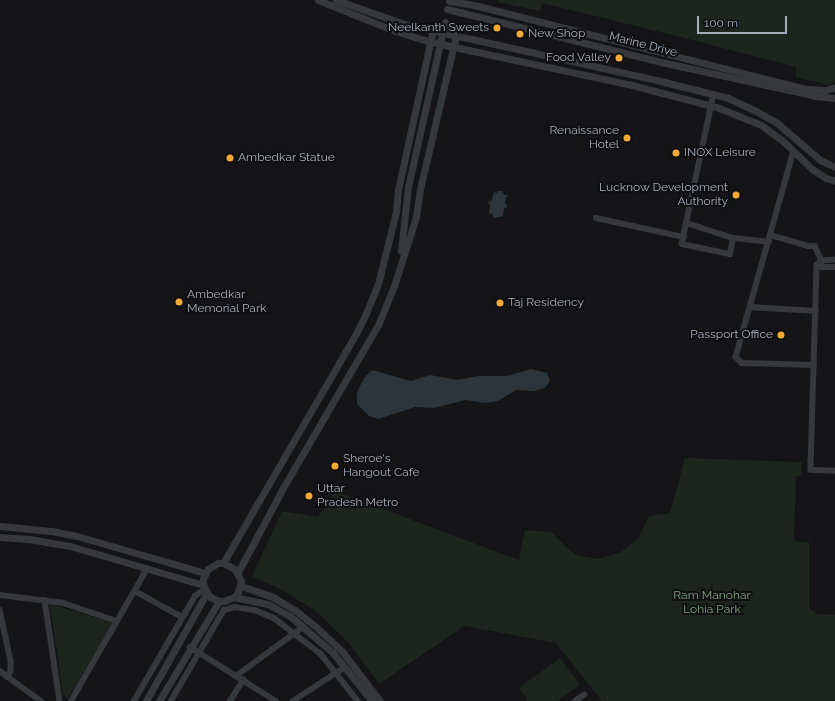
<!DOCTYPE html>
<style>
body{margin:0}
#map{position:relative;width:835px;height:701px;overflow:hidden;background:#151517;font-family:Raleway,sans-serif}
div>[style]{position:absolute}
.green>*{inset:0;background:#1d251e}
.water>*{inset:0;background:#2b353b}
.minor>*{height:5.5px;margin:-2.75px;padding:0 2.75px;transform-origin:2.75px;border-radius:2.75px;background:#36383c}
.tertiary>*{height:7px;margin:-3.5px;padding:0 3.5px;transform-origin:3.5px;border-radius:3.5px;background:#36383c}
.tertiary-bridge>*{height:7px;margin:-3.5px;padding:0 3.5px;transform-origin:3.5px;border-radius:3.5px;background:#36383c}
.dots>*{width:11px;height:11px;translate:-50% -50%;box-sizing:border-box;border:2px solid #101012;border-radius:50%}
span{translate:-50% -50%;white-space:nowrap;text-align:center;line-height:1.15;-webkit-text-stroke:4px #101012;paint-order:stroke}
.poi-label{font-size:12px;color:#a7adb7}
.right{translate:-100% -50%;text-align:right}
.left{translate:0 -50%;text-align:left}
.street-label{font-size:12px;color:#a7adb7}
.park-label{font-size:12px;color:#7ea27f}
.scale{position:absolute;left:697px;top:16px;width:90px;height:18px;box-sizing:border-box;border:2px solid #a7adb7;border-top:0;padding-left:5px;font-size:12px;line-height:14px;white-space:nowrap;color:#a7adb7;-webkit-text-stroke:3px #101012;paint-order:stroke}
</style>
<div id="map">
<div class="green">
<div style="clip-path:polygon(499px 0,835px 0,835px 82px,827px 85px,796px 77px,796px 67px,677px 36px,542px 3px,540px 11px,498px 2px)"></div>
<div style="clip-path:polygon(685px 458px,802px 462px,801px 475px,796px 477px,794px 541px,809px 542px,809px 608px,817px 614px,835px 615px,835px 701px,602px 701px,556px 643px,464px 626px,379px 684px,347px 641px,316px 611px,282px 590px,252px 576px,282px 511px,318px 517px,335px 491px,519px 560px,525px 530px,552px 532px,564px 545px,576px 555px,598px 559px,621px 552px,638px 539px,649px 516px,670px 513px)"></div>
<div style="clip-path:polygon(50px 604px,113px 623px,68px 698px,63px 695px)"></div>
<div style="clip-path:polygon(560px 658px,580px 685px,557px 701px,528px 701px,519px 688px)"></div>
</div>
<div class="water">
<div style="clip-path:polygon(499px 191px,502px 191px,504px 195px,507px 195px,505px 203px,508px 206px,504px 209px,503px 216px,494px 218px,492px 214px,489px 213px,490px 206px,488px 202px,492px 200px,494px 192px,497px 193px)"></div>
<div style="clip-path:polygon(531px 369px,547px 373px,550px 381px,545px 388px,534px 391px,516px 390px,498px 401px,485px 403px,466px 400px,434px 408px,415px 407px,378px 419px,369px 416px,357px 404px,357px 392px,364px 378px,372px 370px,411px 381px,430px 375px,458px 380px,478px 376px,507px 376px)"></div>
</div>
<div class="minor">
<div style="left:714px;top:94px;width:153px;rotate:102deg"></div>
<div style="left:682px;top:244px;width:49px;rotate:11.8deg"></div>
<div style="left:730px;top:254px;width:16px;rotate:-79deg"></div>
<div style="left:794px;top:151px;width:214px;rotate:105.7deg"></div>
<div style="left:736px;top:357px;width:8px;rotate:45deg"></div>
<div style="left:742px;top:363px;width:72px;rotate:1.6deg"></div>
<div style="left:596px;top:218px;width:90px;rotate:12.2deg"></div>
<div style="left:687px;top:223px;width:48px;rotate:18.1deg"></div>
<div style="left:733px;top:238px;width:36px;rotate:6deg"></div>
<div style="left:770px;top:235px;width:40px;rotate:16deg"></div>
<div style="left:808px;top:246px;width:7px"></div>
<div style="left:815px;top:246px;width:17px;rotate:65deg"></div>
<div style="left:835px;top:260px;width:13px;rotate:176deg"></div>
<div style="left:822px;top:261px;width:6px;rotate:141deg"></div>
<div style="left:817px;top:265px;width:205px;rotate:91.7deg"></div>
<div style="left:811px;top:470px;width:24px;rotate:2deg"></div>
<div style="left:817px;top:265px;width:5px;rotate:22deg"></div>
<div style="left:822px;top:267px;width:13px"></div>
<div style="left:750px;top:307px;width:66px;rotate:3.5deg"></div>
<div style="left:135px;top:591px;width:54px;rotate:29deg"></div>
<div style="left:0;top:595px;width:64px;rotate:7.2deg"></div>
<div style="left:63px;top:603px;width:57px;rotate:18.4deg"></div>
<div style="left:45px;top:600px;width:102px;rotate:81.6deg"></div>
<div style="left:0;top:610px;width:52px;rotate:77.8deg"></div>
<div style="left:11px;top:661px;width:10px;rotate:90deg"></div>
<div style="left:11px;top:671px;width:7px;rotate:117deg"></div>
<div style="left:190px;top:647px;width:102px;rotate:32.1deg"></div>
<div style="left:0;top:671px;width:51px;rotate:36.2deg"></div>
<div style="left:236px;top:676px;width:83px;rotate:-36.2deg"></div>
<div style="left:71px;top:701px;width:152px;rotate:-60.1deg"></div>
<div style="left:134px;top:701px;width:121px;rotate:-59.8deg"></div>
<div style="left:195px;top:596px;width:11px;rotate:-34deg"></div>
<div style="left:171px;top:701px;width:105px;rotate:-59.8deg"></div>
<div style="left:224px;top:610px;width:11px;rotate:-15deg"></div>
<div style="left:235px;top:607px;width:20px;rotate:9deg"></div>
<div style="left:255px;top:610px;width:21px;rotate:23deg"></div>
<div style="left:274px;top:618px;width:59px;rotate:37.5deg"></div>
<div style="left:321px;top:654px;width:60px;rotate:51.8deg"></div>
<div style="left:230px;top:701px;width:25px;rotate:-58deg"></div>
<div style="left:293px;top:701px;width:62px;rotate:-33.2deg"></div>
<div style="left:575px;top:701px;width:11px;rotate:-34deg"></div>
</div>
<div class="tertiary">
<div style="left:318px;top:0;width:83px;rotate:21.9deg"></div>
<div style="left:395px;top:31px;width:38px;rotate:17deg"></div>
<div style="left:431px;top:42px;width:206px;rotate:12.1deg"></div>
<div style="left:632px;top:85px;width:90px;rotate:14.8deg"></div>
<div style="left:719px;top:108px;width:45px;rotate:22deg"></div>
<div style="left:761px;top:125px;width:27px;rotate:36deg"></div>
<div style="left:783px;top:141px;width:40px;rotate:44deg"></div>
<div style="left:812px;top:169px;width:17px;rotate:33deg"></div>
<div style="left:826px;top:178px;width:9px;rotate:18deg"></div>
<div style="left:336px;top:0;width:72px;rotate:19.4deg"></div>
<div style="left:404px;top:24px;width:258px;rotate:12.5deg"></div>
<div style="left:656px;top:80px;width:74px;rotate:14deg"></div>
<div style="left:728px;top:98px;width:29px;rotate:25deg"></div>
<div style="left:754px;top:110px;width:26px;rotate:29deg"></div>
<div style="left:777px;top:123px;width:57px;rotate:40.7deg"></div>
<div style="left:820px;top:160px;width:17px;rotate:25deg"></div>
<div style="left:449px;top:1px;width:25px;rotate:9deg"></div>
<div style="left:474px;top:5px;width:343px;rotate:14.2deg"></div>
<div style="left:807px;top:89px;width:19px;rotate:3deg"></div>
<div style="left:826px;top:90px;width:9px;rotate:-18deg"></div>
<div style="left:447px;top:9px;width:220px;rotate:13.9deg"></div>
<div style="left:661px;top:62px;width:158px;rotate:12.4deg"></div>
<div style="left:815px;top:96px;width:20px;rotate:6deg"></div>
<div style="left:401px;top:251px;width:64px;rotate:-83.8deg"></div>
<div style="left:0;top:526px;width:51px;rotate:5.6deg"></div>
<div style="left:51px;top:531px;width:26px;rotate:11deg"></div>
<div style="left:77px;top:536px;width:133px;rotate:16.1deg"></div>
<div style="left:0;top:537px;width:29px;rotate:4deg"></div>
<div style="left:29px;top:539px;width:42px;rotate:9.7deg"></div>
<div style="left:70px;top:546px;width:139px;rotate:16.3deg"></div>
<div style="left:223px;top:563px;width:265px;rotate:-59.9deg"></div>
<div style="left:356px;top:334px;width:25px;rotate:-64deg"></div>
<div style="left:367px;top:311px;width:29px;rotate:-68deg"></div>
<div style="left:378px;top:284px;width:74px;rotate:-76deg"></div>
<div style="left:396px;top:212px;width:22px;rotate:-85deg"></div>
<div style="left:398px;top:190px;width:164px;rotate:-77.7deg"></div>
<div style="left:238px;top:572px;width:95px;rotate:-61.8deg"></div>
<div style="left:283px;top:488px;width:189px;rotate:-59.8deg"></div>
<div style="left:378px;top:325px;width:42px;rotate:-67.7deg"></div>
<div style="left:394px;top:286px;width:72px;rotate:-72.3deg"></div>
<div style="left:416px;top:217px;width:28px;rotate:-82deg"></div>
<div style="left:420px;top:189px;width:158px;rotate:-76.8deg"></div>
<div style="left:241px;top:586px;width:34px;rotate:19deg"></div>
<div style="left:273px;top:597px;width:26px;rotate:31deg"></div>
<div style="left:295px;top:610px;width:27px;rotate:39deg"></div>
<div style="left:316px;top:627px;width:34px;rotate:43deg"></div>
<div style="left:341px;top:650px;width:64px;rotate:52.6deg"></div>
<div style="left:234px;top:597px;width:6px;rotate:-51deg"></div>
<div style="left:238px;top:592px;width:11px;rotate:-75deg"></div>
<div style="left:241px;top:581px;width:13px;rotate:-117deg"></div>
<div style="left:235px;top:569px;width:13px;rotate:-153deg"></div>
<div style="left:223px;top:563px;width:5px;rotate:180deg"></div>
<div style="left:218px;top:563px;width:12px;rotate:149deg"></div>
<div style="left:208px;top:569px;width:11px;rotate:117deg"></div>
<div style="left:203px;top:579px;width:6px;rotate:90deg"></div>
<div style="left:203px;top:585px;width:14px;rotate:60deg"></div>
<div style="left:210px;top:597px;width:10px;rotate:24deg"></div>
<div style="left:219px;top:601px;width:5px"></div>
<div style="left:224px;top:601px;width:11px;rotate:-22deg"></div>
<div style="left:234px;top:597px;width:35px;rotate:12deg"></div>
<div style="left:268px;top:604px;width:25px;rotate:29deg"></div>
<div style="left:290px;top:616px;width:57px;rotate:40.7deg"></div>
<div style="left:333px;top:653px;width:62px;rotate:50.9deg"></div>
<div style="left:146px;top:701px;width:123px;rotate:-60.7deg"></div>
<div style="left:159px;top:701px;width:117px;rotate:-59deg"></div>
</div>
<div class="tertiary-bridge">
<div style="left:408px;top:187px;width:169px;rotate:-77.4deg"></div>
</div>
<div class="dots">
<div style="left:497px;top:28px;background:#f1ab34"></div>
<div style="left:520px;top:34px;background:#f1ab34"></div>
<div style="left:619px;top:58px;background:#f1ab34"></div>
<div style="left:627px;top:138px;background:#f1ab34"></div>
<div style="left:676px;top:153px;background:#f1ab34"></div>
<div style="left:230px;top:158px;background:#f1ab34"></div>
<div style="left:736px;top:195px;background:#f1ab34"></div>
<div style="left:179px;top:302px;background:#f1ab34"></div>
<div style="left:500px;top:303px;background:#f1ab34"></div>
<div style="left:781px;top:335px;background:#f1ab34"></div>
<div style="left:335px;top:466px;background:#f1ab34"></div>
<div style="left:309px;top:496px;background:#f1ab34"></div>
</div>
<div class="poi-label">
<span class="right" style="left:489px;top:28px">Neelkanth Sweets</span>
<span class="left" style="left:528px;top:34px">New Shop</span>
<span class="right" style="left:611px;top:58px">Food Valley</span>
<span class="right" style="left:619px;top:138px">Renaissance<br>Hotel</span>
<span class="left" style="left:684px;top:153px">INOX Leisure</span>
<span class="left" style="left:238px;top:158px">Ambedkar Statue</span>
<span class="right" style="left:728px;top:195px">Lucknow Development<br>Authority</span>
<span class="left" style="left:187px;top:302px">Ambedkar<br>Memorial Park</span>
<span class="left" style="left:508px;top:303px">Taj Residency</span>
<span class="right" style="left:773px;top:335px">Passport Office</span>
<span class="left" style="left:343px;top:466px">Sheroe's<br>Hangout Cafe</span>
<span class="left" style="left:317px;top:496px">Uttar<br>Pradesh Metro</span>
</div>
<div class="street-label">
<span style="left:643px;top:45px;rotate:14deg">Marine Drive</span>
</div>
<div class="park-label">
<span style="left:712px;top:603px">Ram Manohar<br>Lohia Park</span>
</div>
<div class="scale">100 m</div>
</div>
